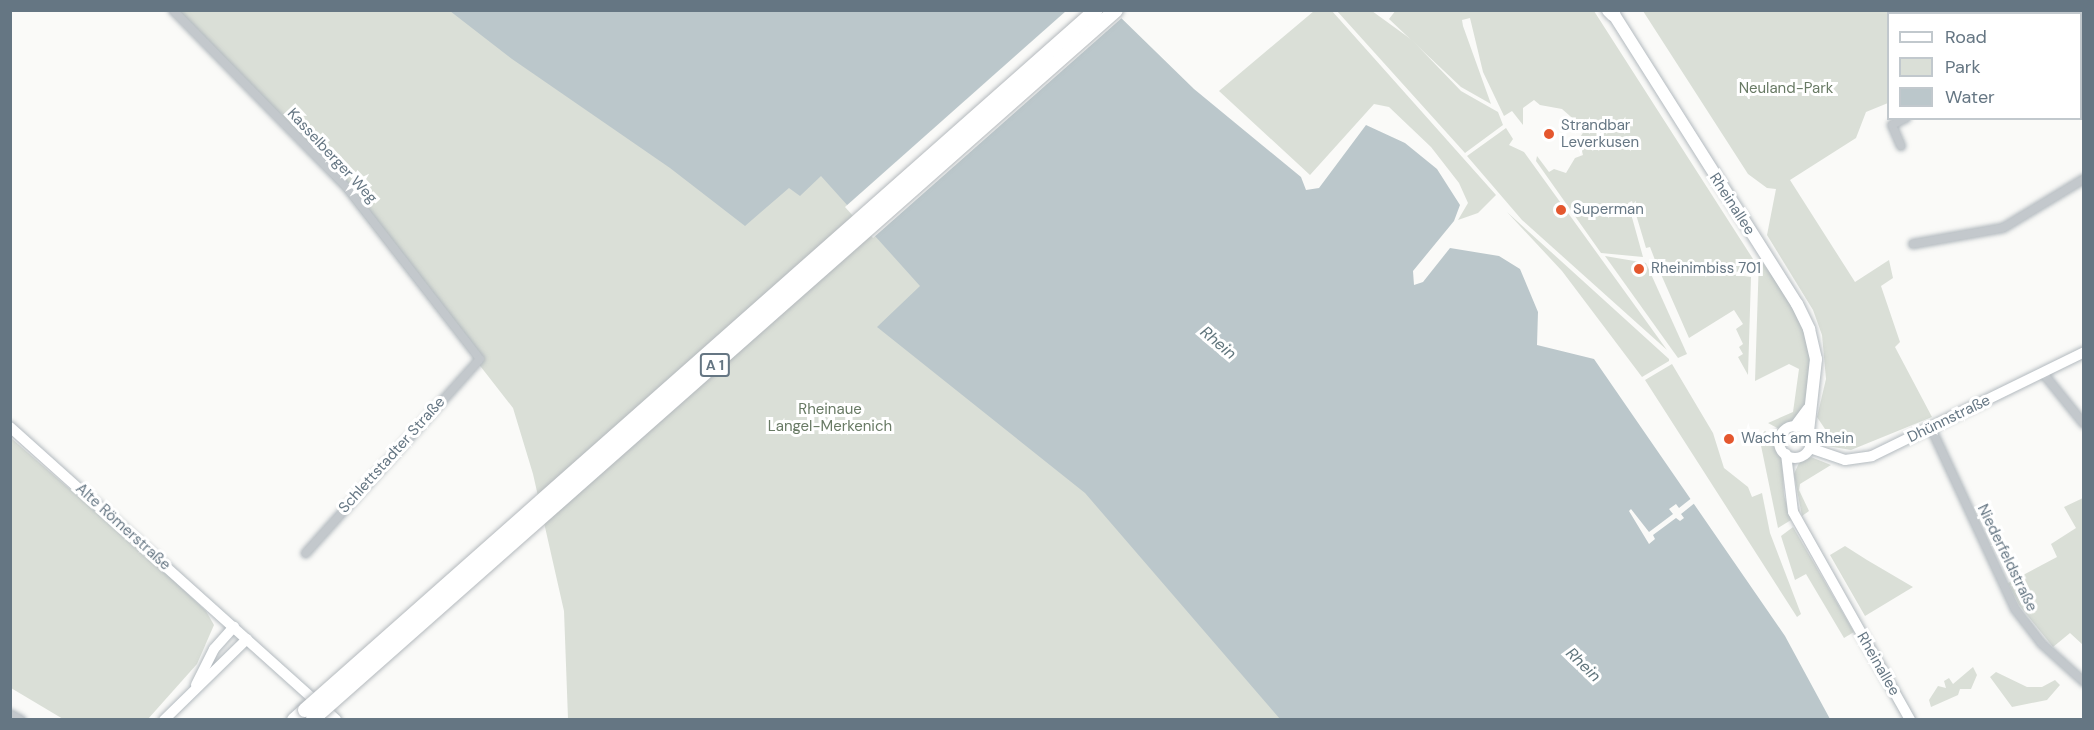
<!DOCTYPE html>
<meta charset="utf-8">
<style>
body{margin:0}
#map{position:relative;width:2094px;height:730px;overflow:hidden;background:#fafaf8;font-family:"DM Sans",sans-serif}
div>[style]{position:absolute}
.green>*{inset:0;background:#dadfd7}
.water>*{inset:0;background:#bbc7cb}
.pier>*{inset:0;background:#fafaf8}
.roads{filter:drop-shadow(0 0 2px #b3babf) drop-shadow(0 0 2px #b3babf)}
.street>*{height:8px;margin:-4px;padding:0 4px;transform-origin:4px;border-radius:4px;background:#c3c8cc}
.secondary>*{height:10px;margin:-5px;padding:0 5px;transform-origin:5px;border-radius:5px;background:#fff}
.secondary>.ring{margin:-5px;padding:0;box-sizing:content-box;background:none;border:10px solid #fff;border-radius:50%}
.primary>*{height:12px;margin:-6px;padding:0 6px;transform-origin:6px;border-radius:6px;background:#fff}
.highway>*{height:14px;margin:-7px;padding:0 7px;transform-origin:7px;border-radius:7px;background:#fff}
.bridges{filter:drop-shadow(0 0 2px #b4b9bd) drop-shadow(0 0 2px #b4b9bd)}
.highway-bridge>*{height:14px;margin:-7px;padding:0 7px;transform-origin:7px;border-radius:7px;background:#fff}
.dots>*{width:16px;height:16px;translate:-50% -50%;box-sizing:border-box;border:3px solid #fff;border-radius:50%}
span{translate:-50% -50%;white-space:nowrap;text-align:center;line-height:1.15;-webkit-text-stroke:6px #fff;paint-order:stroke}
.shield-label span{padding:2px 4px;background:#fff;border:2px solid;border-radius:4px;-webkit-text-stroke-width:0}
.shield-label{font-size:14px;color:#657683;font-weight:700}
.park-label{font-size:15px;color:#687a64}
.poi-label{font-size:15px;color:#657683}
.left{translate:0 -50%;text-align:left}
.street-label{font-size:15px;color:#657683}
.water-label{font-size:16px;color:#60757c;font-style:italic}
.frame{position:absolute;inset:0;border:12px solid #657683;pointer-events:none}
.legend{position:absolute;left:1887px;top:12px;width:195px;height:108px;box-sizing:border-box;background:#fff;border:2px solid #c1c8cd;margin:0;padding:8px 10px;list-style:none;font-size:18px;color:#657683}
.legend li{display:flex;align-items:center;gap:12px;height:30px}
.legend b{width:30px;border:2px solid #c1c8cd}
</style>
<div id="map">
<div class="green">
<div style="clip-path:polygon(1396px 10px,1594px 11px,1753px 259px,1752px 274px,1655px 260px,1650px 247px,1646px 248px,1632px 201px,1628px 203px,1643px 257px,1601px 253px,1536px 161px,1537px 156px,1549px 172px,1554px 169px,1566px 173px,1575px 158px,1583px 155px,1579px 139px,1584px 131px,1578px 123px,1562px 109px,1540px 105px,1534px 100px,1523px 108px,1523px 125px,1512px 111px,1504px 116px,1483px 72px,1470px 18px,1462px 20px,1463px 26px,1491px 104px,1461px 87px,1389px 19px)"></div>
<div style="clip-path:polygon(175px 11px,806px 11px,1547px 719px,568px 719px,564px 611px,533px 474px,513px 408px,344px 191px)"></div>
<div style="clip-path:polygon(1314px 11px,1332px 11px,1496px 195px,1478px 213px,1458px 220px,1468px 203px,1459px 183px,1431px 147px,1389px 107px,1374px 104px,1310px 175px,1219px 91px)"></div>
<div style="clip-path:polygon(1337px 11px,1372px 11px,1412px 40px,1461px 91px,1498px 112px,1503px 125px,1465px 153px)"></div>
<div style="clip-path:polygon(1643px 11px,2036px 11px,2038px 13px,1888px 14px,1888px 103px,1866px 112px,1856px 138px,1790px 180px,1855px 282px,1889px 260px,1893px 278px,1881px 286px,1900px 342px,1895px 347px,1932px 417px,1851px 450px,1827px 446px,1825px 429px,1817px 417px,1826px 379px,1822px 335px,1813px 310px,1767px 235px,1776px 189px,1767px 188px,1748px 174px)"></div>
<div style="clip-path:polygon(1506px 128px,1513px 139px,1509px 145px,1524px 152px,1667px 350px,1522px 220px,1467px 156px)"></div>
<div style="clip-path:polygon(1507px 212px,1669px 359px,1669px 361px,1642px 377px,1562px 271px)"></div>
<div style="clip-path:polygon(1605px 256px,1646px 263px,1687px 354px,1678px 358px)"></div>
<div style="clip-path:polygon(1759px 258px,1786px 294px,1804px 328px,1811px 362px,1806px 405px,1794px 423px,1781px 430px,1768px 423px,1793px 412px,1799px 369px,1789px 364px,1755px 381px)"></div>
<div style="clip-path:polygon(1656px 263px,1751px 277px,1748px 375px,1738px 357px,1743px 354px,1739px 347px,1743px 344px,1736px 329px,1743px 324px,1734px 310px,1689px 338px)"></div>
<div style="clip-path:polygon(1672px 364px,1713px 433px,1724px 468px,1748px 487px,1752px 497px,1762px 493px,1770px 533px,1801px 614px,1797px 617px,1645px 380px)"></div>
<div style="clip-path:polygon(1765px 431px,1777px 440px,1782px 457px,1784px 495px,1791px 520px,1778px 528px,1759px 436px)"></div>
<div style="clip-path:polygon(11px 438px,158px 566px,206px 611px,214px 625px,197px 664px,148px 719px,63px 719px,11px 688px)"></div>
<div style="clip-path:polygon(1811px 457px,1831px 465px,1800px 484px,1799px 490px,1809px 511px,1802px 516px,1794px 474px,1799px 463px)"></div>
<div style="clip-path:polygon(2083px 498px,2083px 645px,2070px 633px,2053px 647px,2019px 605px,2008px 583px,2057px 557px,2051px 544px,2076px 528px,2064px 507px)"></div>
<div style="clip-path:polygon(1793px 527px,1854px 632px,1844px 638px,1806px 574px,1795px 580px,1781px 536px)"></div>
<div style="clip-path:polygon(1845px 546px,1867px 560px,1913px 587px,1865px 616px,1830px 555px)"></div>
<div style="clip-path:polygon(1973px 667px,1977px 675px,1971px 689px,1960px 689px,1958px 695px,1931px 707px,1929px 700px,1938px 686px,1946px 688px,1944px 681px,1949px 678px,1953px 684px)"></div>
<div style="clip-path:polygon(1996px 672px,2027px 687px,2042px 687px,2055px 680px,2060px 685px,2047px 700px,2012px 707px,1990px 677px)"></div>
</div>
<div class="water">
<div style="clip-path:polygon(450px 11px,1114px 11px,1194px 89px,1301px 177px,1306px 190px,1319px 188px,1366px 125px,1405px 143px,1437px 169px,1460px 205px,1454px 221px,1413px 271px,1414px 285px,1423px 282px,1450px 248px,1499px 256px,1520px 269px,1538px 312px,1537px 345px,1594px 359px,1785px 636px,1830px 719px,1280px 719px,1085px 493px,877px 327px,920px 286px,821px 176px,800px 196px,789px 188px,745px 226px,670px 168px,512px 59px)"></div>
</div>
<div class="pier">
<div style="clip-path:polygon(1118px 10px,1124px 16px,873px 238px,845px 207px,1066px 11px)"></div>
<div style="clip-path:polygon(1693px 497px,1696px 502px,1681px 514px,1684px 518px,1680px 521px,1676px 518px,1653px 535px,1655px 539px,1649px 544px,1629px 511px,1631px 509px,1649px 532px,1673px 514px,1669px 509px,1676px 504px,1679px 508px)"></div>
</div>
<div class="roads">
<div class="street">
<div style="left:173px;top:10px;width:250px;rotate:45.6deg"></div>
<div style="left:348px;top:189px;width:215px;rotate:52.2deg"></div>
<div style="left:480px;top:359px;width:261px;rotate:131.9deg"></div>
<div style="left:2044px;top:10px;width:4px;rotate:63deg"></div>
<div style="left:2080px;top:42px;width:4px;rotate:-14deg"></div>
<div style="left:2080px;top:63px;width:6px;rotate:45deg"></div>
<div style="left:1901px;top:146px;width:23px;rotate:-113deg"></div>
<div style="left:1892px;top:125px;width:16px;rotate:-27deg"></div>
<div style="left:1913px;top:244px;width:91px;rotate:-10.1deg"></div>
<div style="left:2003px;top:228px;width:95px;rotate:-31.2deg"></div>
<div style="left:2043px;top:373px;width:65px;rotate:51.2deg"></div>
<div style="left:1931px;top:428px;width:200px;rotate:65.1deg"></div>
<div style="left:2015px;top:609px;width:44px;rotate:52.4deg"></div>
<div style="left:2042px;top:644px;width:57px;rotate:42.1deg"></div>
<div style="left:10px;top:714px;width:13px;rotate:29deg"></div>
</div>
<div class="secondary">
<div class="ring" style="left:1779px;top:426px;width:22px;height:22px"></div>
<div style="left:10px;top:427px;width:438px;rotate:41.9deg"></div>
<div style="left:1810px;top:448px;width:37px;rotate:19deg"></div>
<div style="left:1845px;top:460px;width:27px;rotate:-8deg"></div>
<div style="left:1872px;top:456px;width:236px;rotate:-26.1deg"></div>
<div style="left:1786px;top:454px;width:58px;rotate:83.1deg"></div>
<div style="left:1793px;top:512px;width:239px;rotate:60.6deg"></div>
<div style="left:196px;top:685px;width:40px;rotate:-63.4deg"></div>
<div style="left:214px;top:649px;width:30px;rotate:-48deg"></div>
<div style="left:164px;top:720px;width:116px;rotate:-44.3deg"></div>
</div>
<div class="primary">
<div style="left:1611px;top:10px;width:348px;rotate:57.7deg"></div>
<div style="left:1797px;top:304px;width:28px;rotate:64deg"></div>
<div style="left:1809px;top:329px;width:31px;rotate:77deg"></div>
<div style="left:1816px;top:359px;width:73px;rotate:96.3deg"></div>
<div style="left:1796px;top:426px;width:21px;rotate:-53deg"></div>
</div>
<div class="highway">
<div style="left:1609px;top:10px;width:6px;rotate:45deg"></div>
<div style="left:294px;top:720px;width:15px;rotate:-42deg"></div>
</div>
</div>
<div class="bridges">
<div class="highway-bridge">
<div style="left:305px;top:710px;width:1056px;rotate:-41.51deg"></div>
<div style="left:313px;top:719px;width:1071px;rotate:-41.44deg"></div>
</div>
</div>
<div class="dots">
<div style="left:1549px;top:134px;background:#e4572e"></div>
<div style="left:1561px;top:210px;background:#e4572e"></div>
<div style="left:1639px;top:269px;background:#e4572e"></div>
<div style="left:1729px;top:439px;background:#e4572e"></div>
</div>
<div class="shield-label">
<span style="left:715px;top:365px">A 1</span>
</div>
<div class="park-label">
<span style="left:1786px;top:89px">Neuland-Park</span>
<span style="left:830px;top:418px">Rheinaue<br>Langel-Merkenich</span>
</div>
<div class="poi-label">
<span class="left" style="left:1561px;top:134px">Strandbar<br>Leverkusen</span>
<span class="left" style="left:1573px;top:210px">Superman</span>
<span class="left" style="left:1651px;top:269px">Rheinimbiss 701</span>
<span class="left" style="left:1741px;top:439px">Wacht am Rhein</span>
</div>
<div class="street-label">
<span style="left:332px;top:156px;rotate:47deg">Kasselberger Weg</span>
<span style="left:1732px;top:204px;rotate:57deg">Rheinallee</span>
<span style="left:1949px;top:419px;rotate:-26deg">Dhünnstraße</span>
<span style="left:392px;top:455px;rotate:-48deg">Schlettstadter Straße</span>
<span style="left:123px;top:527px;rotate:42deg">Alte Römerstraße</span>
<span style="left:2007px;top:558px;rotate:64deg">Niederfeldstraße</span>
<span style="left:1878px;top:664px;rotate:60deg">Rheinallee</span>
</div>
<div class="water-label">
<span style="left:1218px;top:343px;rotate:40deg">Rhein</span>
<span style="left:1583px;top:665px;rotate:44deg">Rhein</span>
</div>
<div class="frame"></div>
<ul class="legend">
<li><b style="height:8px;background:#fff"></b>Road</li>
<li><b style="height:16px;background:#dadfd7"></b>Park</li>
<li><b style="height:16px;background:#bbc7cb"></b>Water</li>
</ul>
</div>
